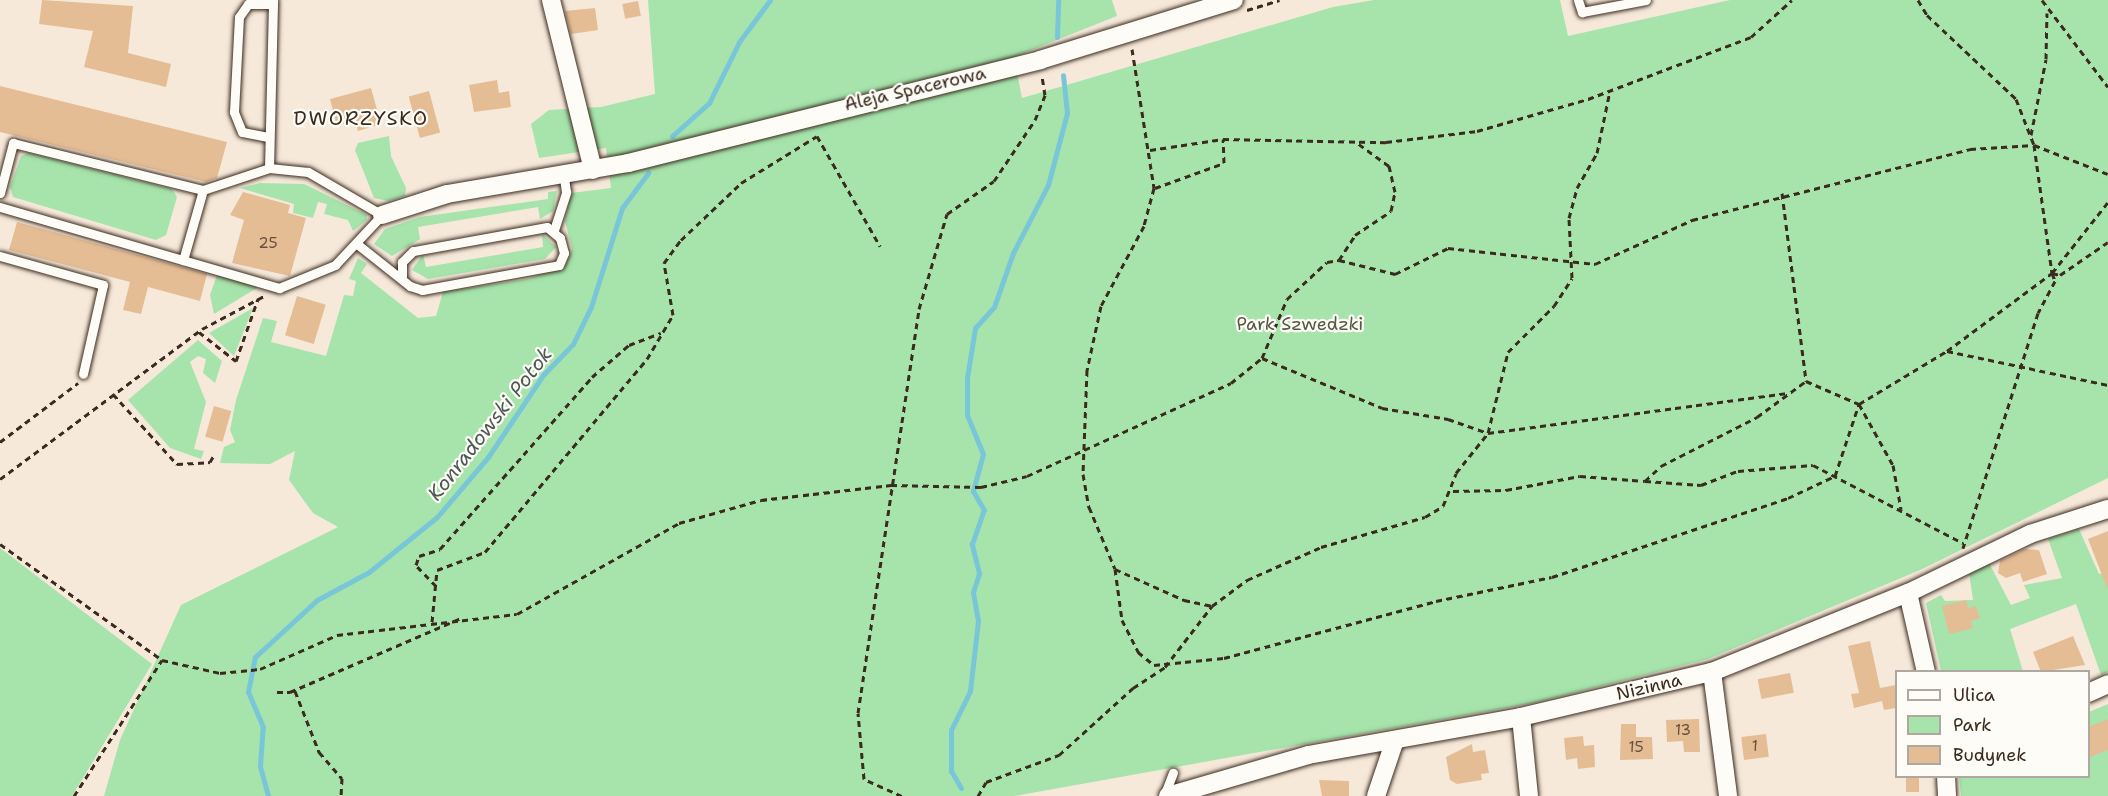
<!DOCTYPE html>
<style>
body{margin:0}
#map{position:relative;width:2108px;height:796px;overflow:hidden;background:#f6e9da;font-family:"Shantell Sans",sans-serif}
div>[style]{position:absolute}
.green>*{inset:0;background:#a6e4ac}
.stream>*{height:5px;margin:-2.5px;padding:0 2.5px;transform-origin:2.5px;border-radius:2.5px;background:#7ac6d9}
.building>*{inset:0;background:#e5bd95;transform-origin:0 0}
.path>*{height:3px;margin-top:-1.5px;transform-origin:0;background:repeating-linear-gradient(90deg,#3b2a1e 0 6px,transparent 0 10.5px)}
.roads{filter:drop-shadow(0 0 2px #3b2a1e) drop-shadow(0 0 2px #3b2a1e)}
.service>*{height:9px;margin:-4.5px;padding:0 4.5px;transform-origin:4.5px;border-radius:4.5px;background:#fdfcf7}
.minor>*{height:18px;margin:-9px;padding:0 9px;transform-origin:9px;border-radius:9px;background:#fdfcf7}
span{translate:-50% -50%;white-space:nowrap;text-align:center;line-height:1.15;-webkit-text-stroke:4.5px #fdfcf7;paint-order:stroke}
.number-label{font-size:15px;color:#664f3c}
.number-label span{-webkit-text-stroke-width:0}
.street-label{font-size:18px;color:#3b2a1e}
.park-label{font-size:18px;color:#565842}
.neighbourhood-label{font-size:20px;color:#3b2a1e;letter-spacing:1.5px}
.water-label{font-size:20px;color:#4e5956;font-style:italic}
.legend{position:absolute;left:1895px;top:670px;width:195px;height:108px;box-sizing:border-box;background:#fdfcf7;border:2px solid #afa8a0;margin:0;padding:8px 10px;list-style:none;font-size:18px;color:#3b2a1e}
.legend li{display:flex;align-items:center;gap:12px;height:30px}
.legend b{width:30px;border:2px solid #afa8a0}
</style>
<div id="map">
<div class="green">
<div style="clip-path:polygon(648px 0,1112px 0,1117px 16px,1014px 57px,1022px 98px,1333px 7px,1374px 0,1560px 0,1568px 36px,1730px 0,2108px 0,2108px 478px,1920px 570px,1708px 659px,1534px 703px,1014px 796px,104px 796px,120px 740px,181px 605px,338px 527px,313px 513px,289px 480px,295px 451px,270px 464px,220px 463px,224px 447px,235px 442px,230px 430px,236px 400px,263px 318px,277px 321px,271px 342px,326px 356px,344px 295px,353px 296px,356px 281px,349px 279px,358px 258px,367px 264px,361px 273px,418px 318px,436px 316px,443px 292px,527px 279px,565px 266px,572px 249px,565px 221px,571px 193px,611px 188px,606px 148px,539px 158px,531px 124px,549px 110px,601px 107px,655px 94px)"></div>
<div style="clip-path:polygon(389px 136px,391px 156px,406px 188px,405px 196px,389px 201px,374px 198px,355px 150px,358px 143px)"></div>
<div style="clip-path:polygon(29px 153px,172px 189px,177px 197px,166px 235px,156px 240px,13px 197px,10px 187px,21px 156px)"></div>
<div style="clip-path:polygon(260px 183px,304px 184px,367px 215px,367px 220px,353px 231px,348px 220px,324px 214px,327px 204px,318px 202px,313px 218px,293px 213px,294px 204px,240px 188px)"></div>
<div style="clip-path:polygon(557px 191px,553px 211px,540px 219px,538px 207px,418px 227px,420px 239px,392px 256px,374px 244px,385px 229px,420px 217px,548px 199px,548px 192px)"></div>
<div style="clip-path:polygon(542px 234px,556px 247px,545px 259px,428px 279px,412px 270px,423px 254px,426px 267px,543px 247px)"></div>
<div style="clip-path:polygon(217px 275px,254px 285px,257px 288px,214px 314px,210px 295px)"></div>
<div style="clip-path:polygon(253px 308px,234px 356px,209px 333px)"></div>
<div style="clip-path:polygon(198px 340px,222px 361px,215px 383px,203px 373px,206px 359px,198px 356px,190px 362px,206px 402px,194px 449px,204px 451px,201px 459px,170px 448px,128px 400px)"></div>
<div style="clip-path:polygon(2079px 529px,2099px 574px,2108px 571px,2108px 672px,2101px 675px,2076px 604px,2010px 629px,2023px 671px,1941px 671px,1926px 603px,1941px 595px,1945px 601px,1973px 600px,1969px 572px,1988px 561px,2011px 605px,2030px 598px,2024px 585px,2062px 578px,2048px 539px)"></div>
<div style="clip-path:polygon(0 548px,152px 664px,72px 796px,0 796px)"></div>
<div style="clip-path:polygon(2108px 704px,2108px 796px,1961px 796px,1959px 777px,2088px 776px,2089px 712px)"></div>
</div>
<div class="stream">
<div style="left:1057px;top:37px;width:37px;rotate:-88deg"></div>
<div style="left:672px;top:136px;width:50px;rotate:-41.7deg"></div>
<div style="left:709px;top:103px;width:68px;rotate:-63.8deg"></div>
<div style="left:739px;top:42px;width:52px;rotate:-53.6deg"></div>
<div style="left:961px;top:788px;width:20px;rotate:-120deg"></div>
<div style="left:951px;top:771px;width:41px;rotate:-90deg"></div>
<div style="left:951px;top:730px;width:43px;rotate:-64deg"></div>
<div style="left:970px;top:691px;width:70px;rotate:-83.5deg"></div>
<div style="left:978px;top:621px;width:29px;rotate:-100deg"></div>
<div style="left:973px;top:592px;width:20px;rotate:-72deg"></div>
<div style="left:979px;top:573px;width:30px;rotate:-104deg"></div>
<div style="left:972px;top:544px;width:36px;rotate:-71deg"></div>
<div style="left:984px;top:510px;width:22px;rotate:-120deg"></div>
<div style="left:973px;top:491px;width:38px;rotate:-75deg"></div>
<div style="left:983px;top:454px;width:42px;rotate:-112.3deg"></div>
<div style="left:967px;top:415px;width:37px;rotate:-90deg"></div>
<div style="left:967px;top:378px;width:51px;rotate:-80.9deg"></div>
<div style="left:975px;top:328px;width:28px;rotate:-48deg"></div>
<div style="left:994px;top:307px;width:57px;rotate:-70.6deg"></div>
<div style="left:1013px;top:253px;width:76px;rotate:-62.8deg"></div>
<div style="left:1048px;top:185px;width:74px;rotate:-75.2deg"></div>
<div style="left:1067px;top:113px;width:38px;rotate:-96deg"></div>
<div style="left:268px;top:796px;width:31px;rotate:-105deg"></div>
<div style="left:260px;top:766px;width:39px;rotate:-86deg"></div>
<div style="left:263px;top:727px;width:38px;rotate:-113deg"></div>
<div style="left:248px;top:692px;width:36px;rotate:-79deg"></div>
<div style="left:255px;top:657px;width:84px;rotate:-42.6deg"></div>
<div style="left:317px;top:600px;width:59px;rotate:-28.3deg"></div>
<div style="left:369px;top:572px;width:87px;rotate:-39deg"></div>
<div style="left:437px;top:517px;width:79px;rotate:-49.6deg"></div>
<div style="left:488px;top:457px;width:99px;rotate:-56.1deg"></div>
<div style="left:543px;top:375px;width:43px;rotate:-45.9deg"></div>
<div style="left:573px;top:344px;width:41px;rotate:-64.1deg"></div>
<div style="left:591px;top:307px;width:104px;rotate:-72.6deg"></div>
<div style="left:622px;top:208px;width:44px;rotate:-53.4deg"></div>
</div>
<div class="building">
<div style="clip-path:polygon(42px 0,133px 6px,128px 53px,171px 64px,166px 87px,84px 67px,93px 31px,39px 24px)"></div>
<div style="left:638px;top:1px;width:15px;height:16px;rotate:79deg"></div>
<div style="clip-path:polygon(595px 8px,598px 30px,571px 34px,565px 11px)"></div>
<div style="clip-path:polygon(497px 80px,499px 93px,509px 91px,511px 107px,474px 112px,469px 85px)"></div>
<div style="clip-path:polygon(0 86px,227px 142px,217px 178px,206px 182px,0 132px)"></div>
<div style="clip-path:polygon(371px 88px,381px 124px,358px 131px,355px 121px,337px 126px,330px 99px)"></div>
<div style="left:429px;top:91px;width:43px;height:21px;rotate:75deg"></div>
<div style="clip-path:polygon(243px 192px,290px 205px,288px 213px,306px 218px,290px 276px,232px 263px,244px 220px,230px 215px)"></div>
<div style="clip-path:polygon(17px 222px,207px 274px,200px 301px,148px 287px,141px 314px,123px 310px,130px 282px,9px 250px)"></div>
<div style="left:297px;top:296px;width:30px;height:41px;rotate:17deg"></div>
<div style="left:214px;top:406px;width:18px;height:32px;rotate:16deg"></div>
<div style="clip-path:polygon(2108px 531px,2108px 588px,2107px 588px,2088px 539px)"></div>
<div style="clip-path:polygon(2025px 549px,2039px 550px,2047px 574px,2023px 582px,2020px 573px,2006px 578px,1998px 573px,2000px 561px)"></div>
<div style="clip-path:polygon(1966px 600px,1968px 608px,1976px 606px,1980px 618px,1971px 621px,1973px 628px,1949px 634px,1942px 606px)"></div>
<div style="clip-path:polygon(2073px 636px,2085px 665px,2041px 672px,2033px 652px)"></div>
<div style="clip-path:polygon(1870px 641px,1880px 688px,1896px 685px,1896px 708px,1884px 710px,1882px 701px,1854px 708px,1851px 694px,1859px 693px,1848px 646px)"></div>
<div style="left:1790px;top:673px;width:20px;height:33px;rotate:79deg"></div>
<div style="clip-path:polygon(1699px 719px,1700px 752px,1684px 752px,1683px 741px,1667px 742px,1666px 720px)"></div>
<div style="clip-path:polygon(2108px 719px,2108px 750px,2088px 758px,2088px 727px)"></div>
<div style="clip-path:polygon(1621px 724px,1636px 724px,1636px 737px,1652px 737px,1653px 759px,1620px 760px)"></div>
<div style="left:1766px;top:734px;width:23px;height:25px;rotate:83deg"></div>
<div style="clip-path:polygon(1583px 736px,1584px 746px,1594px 745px,1595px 767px,1578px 769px,1577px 758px,1566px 760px,1564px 738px)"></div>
<div style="clip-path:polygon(1472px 744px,1473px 752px,1485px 750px,1489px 773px,1481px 774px,1482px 780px,1457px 784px,1450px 780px,1446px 757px)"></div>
<div style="left:1906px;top:777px;width:13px;height:15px"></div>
<div style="clip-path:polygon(1319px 780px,1349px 781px,1349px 796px,1322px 796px)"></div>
</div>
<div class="path">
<div style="left:1918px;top:0;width:17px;rotate:59deg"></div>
<div style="left:1927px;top:15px;width:122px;rotate:43.3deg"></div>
<div style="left:2016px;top:99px;width:49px;rotate:68.6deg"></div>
<div style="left:2034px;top:145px;width:79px;rotate:21.4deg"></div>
<div style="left:2042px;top:0;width:109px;rotate:52.8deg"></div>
<div style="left:1247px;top:10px;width:34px;rotate:-17deg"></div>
<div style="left:1132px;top:49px;width:141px;rotate:81deg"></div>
<div style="left:1154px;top:188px;width:39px;rotate:105deg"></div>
<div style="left:1144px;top:226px;width:91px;rotate:118.3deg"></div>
<div style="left:1101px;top:306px;width:66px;rotate:102.3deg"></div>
<div style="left:1087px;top:370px;width:104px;rotate:92.2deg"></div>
<div style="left:1083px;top:474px;width:34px;rotate:80deg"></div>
<div style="left:1089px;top:507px;width:67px;rotate:67.2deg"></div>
<div style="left:1115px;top:569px;width:51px;rotate:82.2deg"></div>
<div style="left:1122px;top:620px;width:36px;rotate:63deg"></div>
<div style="left:1138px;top:652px;width:21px;rotate:39deg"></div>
<div style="left:1154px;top:665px;width:70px;rotate:-5.7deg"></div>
<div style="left:1224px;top:658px;width:220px;rotate:-15deg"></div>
<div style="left:1436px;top:601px;width:118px;rotate:-11.7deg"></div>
<div style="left:1552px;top:577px;width:249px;rotate:-18.5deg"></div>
<div style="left:1788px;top:498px;width:52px;rotate:-25.1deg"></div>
<div style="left:1835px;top:476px;width:76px;rotate:-71.6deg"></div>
<div style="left:1859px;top:404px;width:103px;rotate:-31.1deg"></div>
<div style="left:1947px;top:351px;width:131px;rotate:-36.6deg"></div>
<div style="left:2052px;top:273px;width:9px;rotate:69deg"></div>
<div style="left:2055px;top:281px;width:36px;rotate:118deg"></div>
<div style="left:2038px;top:313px;width:247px;rotate:107.7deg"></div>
<div style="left:2031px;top:135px;width:77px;rotate:-78.8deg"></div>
<div style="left:2046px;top:59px;width:46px;rotate:-88.8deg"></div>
<div style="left:817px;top:136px;width:127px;rotate:60.2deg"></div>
<div style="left:1150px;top:150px;width:74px;rotate:-8.6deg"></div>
<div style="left:1223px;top:139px;width:163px;rotate:1.1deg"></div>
<div style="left:1386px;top:142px;width:92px;rotate:-6.9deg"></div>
<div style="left:1477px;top:131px;width:116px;rotate:-16.1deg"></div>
<div style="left:1588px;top:99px;width:174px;rotate:-20.8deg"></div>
<div style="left:1751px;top:37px;width:55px;rotate:-42.1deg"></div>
<div style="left:1155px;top:188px;width:73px;rotate:-19.9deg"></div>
<div style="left:1224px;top:163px;width:24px;rotate:-92deg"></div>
<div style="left:1782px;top:193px;width:190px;rotate:82.7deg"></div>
<div style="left:1339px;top:260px;width:30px;rotate:-57deg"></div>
<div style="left:1355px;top:235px;width:43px;rotate:-33.7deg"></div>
<div style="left:1391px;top:211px;width:19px;rotate:-78deg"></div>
<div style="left:1395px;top:192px;width:27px;rotate:-103deg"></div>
<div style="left:1389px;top:166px;width:41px;rotate:-144deg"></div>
<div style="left:2052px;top:273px;width:90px;rotate:-51.7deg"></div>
<div style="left:2052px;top:273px;width:8px;rotate:14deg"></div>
<div style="left:2060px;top:275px;width:58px;rotate:-34.5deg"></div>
<div style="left:199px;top:332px;width:47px;rotate:38.1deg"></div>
<div style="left:236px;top:361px;width:66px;rotate:-70.5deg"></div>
<div style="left:1947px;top:351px;width:165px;rotate:11.9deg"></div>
<div style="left:1262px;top:358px;width:64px;rotate:-67deg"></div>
<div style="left:1287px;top:299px;width:54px;rotate:-42.8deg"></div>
<div style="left:1327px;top:262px;width:12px;rotate:-9deg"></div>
<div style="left:1339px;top:260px;width:58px;rotate:14deg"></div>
<div style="left:1395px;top:274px;width:59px;rotate:-26.1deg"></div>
<div style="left:1448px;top:248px;width:148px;rotate:6.2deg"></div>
<div style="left:1595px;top:264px;width:107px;rotate:-24.4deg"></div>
<div style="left:1692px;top:220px;width:287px;rotate:-14.3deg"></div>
<div style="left:1970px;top:149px;width:64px;rotate:-3.6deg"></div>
<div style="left:2034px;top:145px;width:129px;rotate:82deg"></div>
<div style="left:113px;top:394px;width:95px;rotate:47.6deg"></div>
<div style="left:177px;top:464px;width:33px;rotate:-3deg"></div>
<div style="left:210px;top:462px;width:8px;rotate:-60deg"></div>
<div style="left:0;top:442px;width:98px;rotate:-37.1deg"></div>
<div style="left:0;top:479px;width:252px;rotate:-36.6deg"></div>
<div style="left:202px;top:329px;width:70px;rotate:-28deg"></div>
<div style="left:1645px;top:481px;width:56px;rotate:4.1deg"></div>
<div style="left:1701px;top:485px;width:40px;rotate:-21deg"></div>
<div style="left:1738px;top:471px;width:75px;rotate:-4.6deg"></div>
<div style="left:1813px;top:465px;width:169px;rotate:27.5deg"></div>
<div style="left:1453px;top:491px;width:53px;rotate:-1.1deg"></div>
<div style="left:1506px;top:490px;width:75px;rotate:-10.7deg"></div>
<div style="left:1580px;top:476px;width:65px;rotate:4.4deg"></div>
<div style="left:1645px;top:481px;width:22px;rotate:-43deg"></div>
<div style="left:1661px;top:466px;width:108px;rotate:-27deg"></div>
<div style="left:1757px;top:417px;width:61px;rotate:-36.3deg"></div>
<div style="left:1806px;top:381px;width:58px;rotate:23.5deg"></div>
<div style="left:1859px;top:404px;width:70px;rotate:60.9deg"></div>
<div style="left:1893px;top:465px;width:45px;rotate:79.7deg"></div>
<div style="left:0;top:544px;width:199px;rotate:35.6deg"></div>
<div style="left:1115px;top:569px;width:76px;rotate:24.2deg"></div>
<div style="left:1184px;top:600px;width:29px;rotate:12deg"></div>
<div style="left:1212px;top:606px;width:44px;rotate:-36.6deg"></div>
<div style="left:1247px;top:580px;width:81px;rotate:-24deg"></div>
<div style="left:1321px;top:547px;width:108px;rotate:-16.1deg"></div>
<div style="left:1425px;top:517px;width:21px;rotate:-31deg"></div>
<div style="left:1443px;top:506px;width:35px;rotate:-68deg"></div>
<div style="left:1456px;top:473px;width:51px;rotate:-51.3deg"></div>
<div style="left:1488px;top:433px;width:303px;rotate:-7.6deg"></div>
<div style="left:436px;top:586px;width:29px;rotate:-134deg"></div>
<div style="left:416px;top:565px;width:9px;rotate:-72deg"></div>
<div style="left:419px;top:556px;width:22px;rotate:-18deg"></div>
<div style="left:440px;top:549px;width:230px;rotate:-48.5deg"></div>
<div style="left:592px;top:377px;width:49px;rotate:-40.9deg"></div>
<div style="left:629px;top:345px;width:34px;rotate:-21deg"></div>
<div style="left:432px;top:622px;width:52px;rotate:-84.5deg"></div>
<div style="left:437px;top:570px;width:51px;rotate:-20.6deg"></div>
<div style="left:485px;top:552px;width:252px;rotate:-50deg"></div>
<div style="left:647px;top:359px;width:51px;rotate:-59.4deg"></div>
<div style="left:673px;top:315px;width:53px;rotate:-99.8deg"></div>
<div style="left:664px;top:263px;width:29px;rotate:-54deg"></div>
<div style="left:681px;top:240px;width:83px;rotate:-43.5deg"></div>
<div style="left:741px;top:183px;width:89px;rotate:-31.7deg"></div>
<div style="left:295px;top:691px;width:66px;rotate:68.5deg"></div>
<div style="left:319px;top:752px;width:35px;rotate:49deg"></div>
<div style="left:342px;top:778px;width:18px;rotate:93deg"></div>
<div style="left:277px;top:692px;width:13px"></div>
<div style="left:290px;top:692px;width:186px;rotate:-23.4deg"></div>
<div style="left:74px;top:796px;width:162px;rotate:-57.1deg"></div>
<div style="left:162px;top:660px;width:59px;rotate:12.6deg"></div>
<div style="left:220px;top:673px;width:40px;rotate:-5.7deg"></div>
<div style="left:260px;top:669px;width:84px;rotate:-23.8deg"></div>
<div style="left:337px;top:635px;width:181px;rotate:-6.7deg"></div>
<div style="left:517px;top:614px;width:186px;rotate:-29.3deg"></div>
<div style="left:679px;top:523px;width:85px;rotate:-15.7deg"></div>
<div style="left:761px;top:500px;width:131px;rotate:-6.6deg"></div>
<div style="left:891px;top:485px;width:90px;rotate:1.3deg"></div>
<div style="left:981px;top:487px;width:47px;rotate:-13.4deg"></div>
<div style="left:1027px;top:476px;width:224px;rotate:-24.5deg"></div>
<div style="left:1231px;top:383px;width:40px;rotate:-39deg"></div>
<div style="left:1262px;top:358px;width:130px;rotate:22.6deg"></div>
<div style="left:1382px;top:408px;width:67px;rotate:9.5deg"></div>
<div style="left:1448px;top:419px;width:42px;rotate:19.3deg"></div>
<div style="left:1488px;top:433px;width:83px;rotate:-76.1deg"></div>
<div style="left:1508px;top:352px;width:65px;rotate:-45deg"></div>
<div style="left:1554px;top:306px;width:33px;rotate:-57deg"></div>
<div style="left:1572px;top:278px;width:60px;rotate:-92.9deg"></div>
<div style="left:1569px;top:218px;width:31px;rotate:-75deg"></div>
<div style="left:1577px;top:188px;width:40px;rotate:-60.3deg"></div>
<div style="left:1597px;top:153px;width:63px;rotate:-78.2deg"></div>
<div style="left:902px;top:796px;width:42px;rotate:-155.9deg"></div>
<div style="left:864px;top:779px;width:66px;rotate:-95.2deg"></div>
<div style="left:858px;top:713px;width:409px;rotate:-81.4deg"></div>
<div style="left:919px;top:309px;width:99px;rotate:-73.6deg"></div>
<div style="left:947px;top:214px;width:57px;rotate:-35.1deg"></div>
<div style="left:994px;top:181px;width:73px;rotate:-56.1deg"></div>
<div style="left:1035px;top:120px;width:27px;rotate:-68deg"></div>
<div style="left:1045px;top:95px;width:18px;rotate:-99deg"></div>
<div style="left:978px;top:796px;width:16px;rotate:-60deg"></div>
<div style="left:986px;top:782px;width:78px;rotate:-20.3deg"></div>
<div style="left:1059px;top:755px;width:100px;rotate:-42.2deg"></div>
<div style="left:1133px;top:688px;width:38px;rotate:-33deg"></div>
<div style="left:1165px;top:667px;width:77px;rotate:-52.4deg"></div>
</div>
<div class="roads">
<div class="service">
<div style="left:1578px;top:0;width:13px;rotate:72deg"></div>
<div style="left:1582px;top:12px;width:65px;rotate:-10.6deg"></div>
<div style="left:268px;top:137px;width:26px;rotate:-169deg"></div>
<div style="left:242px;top:132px;width:22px;rotate:-112deg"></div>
<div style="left:234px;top:112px;width:95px;rotate:-87deg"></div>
<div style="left:239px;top:17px;width:16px;rotate:-55deg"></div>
<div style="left:248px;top:4px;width:25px"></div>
<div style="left:203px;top:190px;width:70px;rotate:-18.4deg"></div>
<div style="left:0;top:193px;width:52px;rotate:-75.4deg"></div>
<div style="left:13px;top:143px;width:196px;rotate:13.9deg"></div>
<div style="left:203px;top:190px;width:73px;rotate:105.9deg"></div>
<div style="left:0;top:207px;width:291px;rotate:16.2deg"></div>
<div style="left:279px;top:288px;width:61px;rotate:-22.3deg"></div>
<div style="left:335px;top:265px;width:69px;rotate:-46.8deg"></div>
<div style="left:382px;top:215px;width:86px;rotate:-149.8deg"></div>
<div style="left:308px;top:172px;width:39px;rotate:-174deg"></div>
<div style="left:269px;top:168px;width:168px;rotate:-88.6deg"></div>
<div style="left:554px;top:230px;width:40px;rotate:-72deg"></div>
<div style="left:566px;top:192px;width:15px;rotate:-98deg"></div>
<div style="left:357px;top:244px;width:68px;rotate:38.4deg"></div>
<div style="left:410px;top:286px;width:13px;rotate:18deg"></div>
<div style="left:422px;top:290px;width:139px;rotate:-10.3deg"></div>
<div style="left:559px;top:265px;width:13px;rotate:-67deg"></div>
<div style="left:564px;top:253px;width:16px;rotate:-105deg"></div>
<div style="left:560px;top:238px;width:17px;rotate:-140deg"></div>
<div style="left:547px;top:227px;width:136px;rotate:169.8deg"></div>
<div style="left:413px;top:251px;width:16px;rotate:135deg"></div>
<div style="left:402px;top:262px;width:14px;rotate:90deg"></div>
<div style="left:0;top:256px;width:107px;rotate:15.7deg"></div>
<div style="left:103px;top:285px;width:91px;rotate:102.7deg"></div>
<div style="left:1164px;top:796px;width:25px;rotate:-69deg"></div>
</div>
<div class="minor">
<div style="left:551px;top:0;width:175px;rotate:76.1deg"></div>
<div style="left:382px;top:215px;width:68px;rotate:-17.9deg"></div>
<div style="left:447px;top:194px;width:184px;rotate:-9.7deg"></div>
<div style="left:628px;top:163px;width:425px;rotate:-14deg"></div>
<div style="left:1040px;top:60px;width:203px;rotate:-17.2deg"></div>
<div style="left:1908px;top:593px;width:81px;rotate:77.2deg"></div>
<div style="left:1712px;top:672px;width:125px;rotate:82.6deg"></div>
<div style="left:2088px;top:693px;width:22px;rotate:-24deg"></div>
<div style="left:1521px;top:717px;width:79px;rotate:84.2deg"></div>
<div style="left:1946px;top:776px;width:20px;rotate:87deg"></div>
<div style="left:1168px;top:796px;width:146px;rotate:-16.3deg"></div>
<div style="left:1308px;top:755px;width:216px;rotate:-10.1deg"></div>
<div style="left:1521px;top:717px;width:196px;rotate:-13.3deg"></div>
<div style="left:1712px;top:672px;width:211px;rotate:-22deg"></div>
<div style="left:1908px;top:593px;width:136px;rotate:-25.8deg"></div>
<div style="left:2030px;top:534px;width:82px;rotate:-17.8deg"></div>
<div style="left:1376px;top:796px;width:59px;rotate:-71.3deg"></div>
</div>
</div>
<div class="number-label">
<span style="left:268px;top:244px">25</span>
<span style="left:1683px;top:731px">13</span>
<span style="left:1755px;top:747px">1</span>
<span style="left:1636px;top:748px">15</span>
</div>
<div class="street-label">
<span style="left:915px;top:89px;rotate:-13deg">Aleja Spacerowa</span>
<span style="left:1649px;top:687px;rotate:-13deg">Nizinna</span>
</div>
<div class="park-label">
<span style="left:1300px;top:324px">Park Szwedzki</span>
</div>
<div class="neighbourhood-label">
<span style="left:361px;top:118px">DWORZYSKO</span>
</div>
<div class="water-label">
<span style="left:490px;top:424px;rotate:-52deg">Konradowski Potok</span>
</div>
<ul class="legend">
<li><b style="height:8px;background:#fdfcf7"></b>Ulica</li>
<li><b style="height:16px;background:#a6e4ac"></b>Park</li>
<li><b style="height:16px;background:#e5bd95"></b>Budynek</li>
</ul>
</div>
